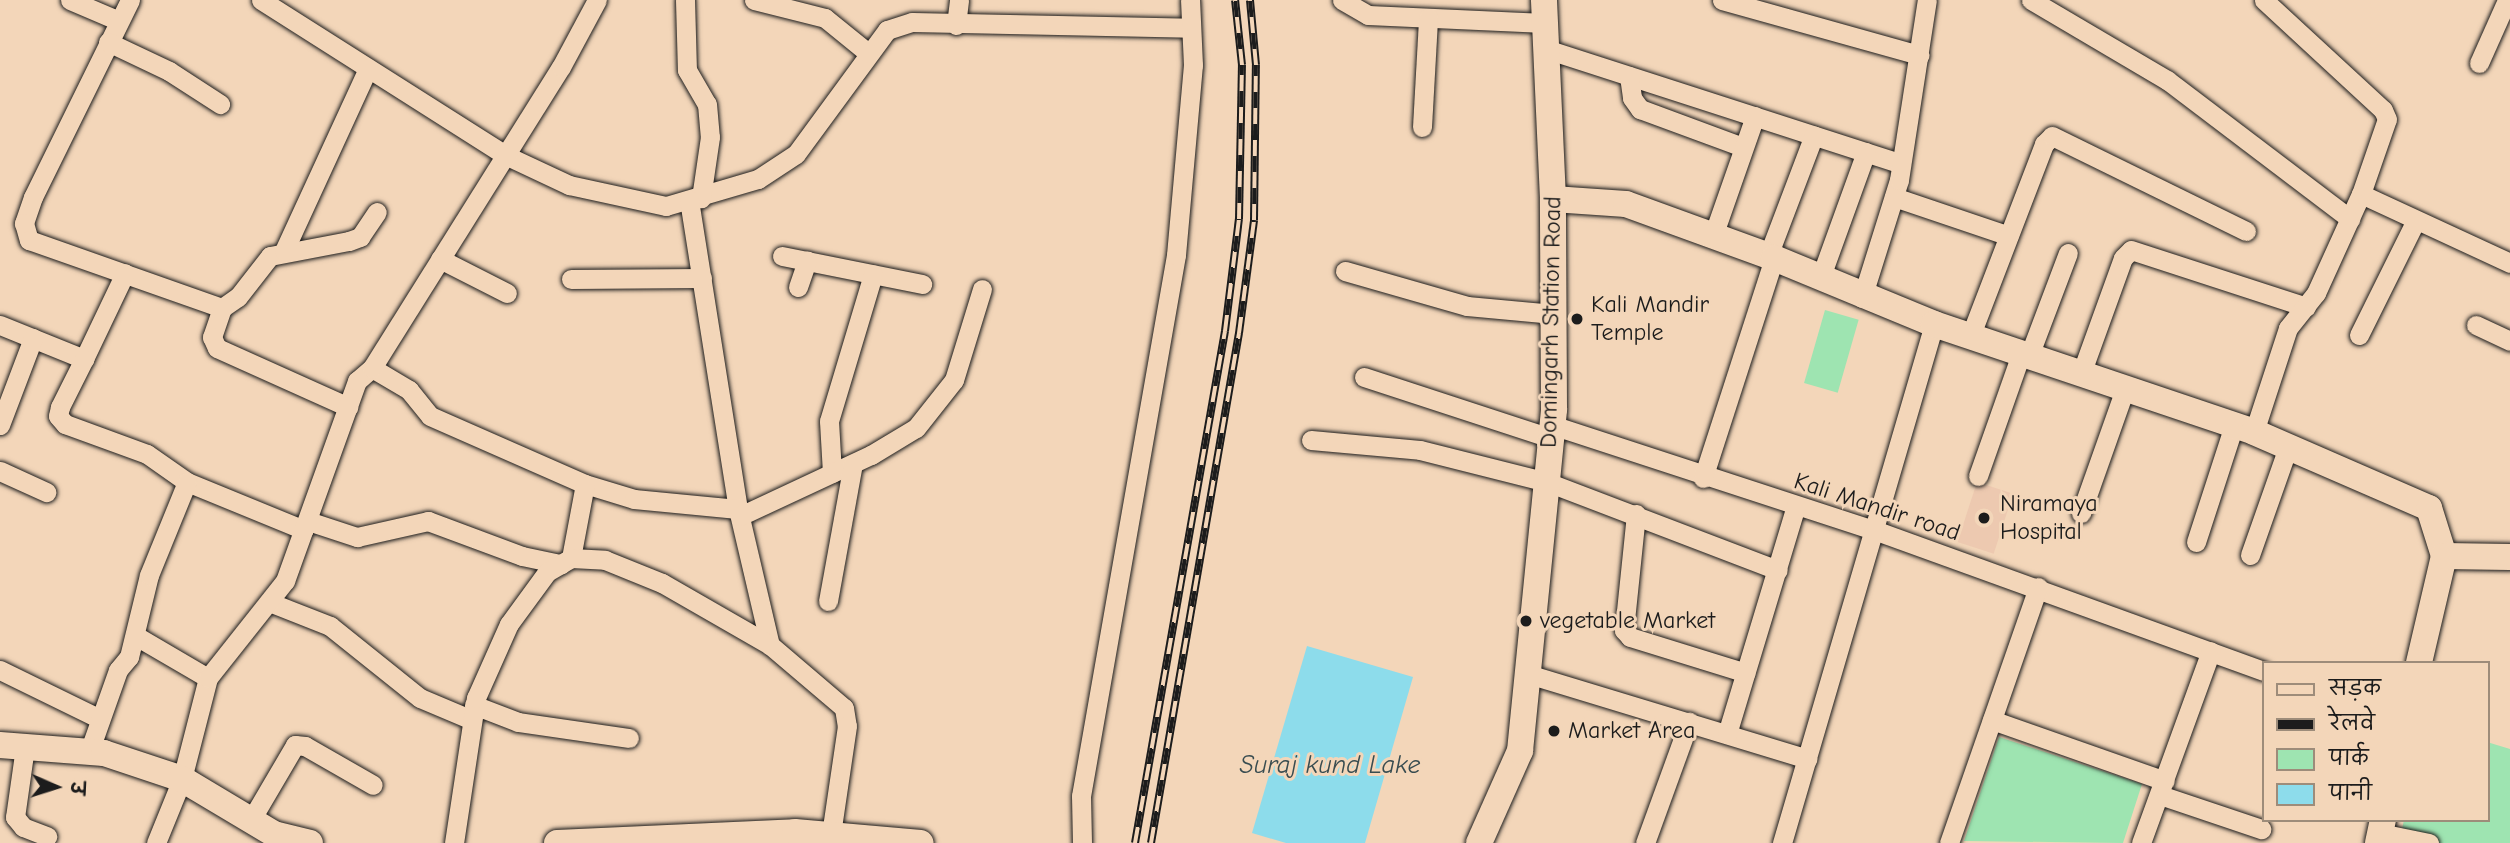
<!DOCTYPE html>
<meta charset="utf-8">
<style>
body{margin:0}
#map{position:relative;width:2510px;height:843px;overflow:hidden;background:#f3d6b9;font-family:"Comic Neue","Playpen Sans Deva",sans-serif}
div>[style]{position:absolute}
.built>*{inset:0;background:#edc9b0;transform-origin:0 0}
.green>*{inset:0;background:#9ee4b1;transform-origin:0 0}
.water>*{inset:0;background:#8ddceb}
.roads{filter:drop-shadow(0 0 2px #1c1c1c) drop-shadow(0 0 2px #1c1c1c)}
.street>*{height:19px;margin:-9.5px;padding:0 9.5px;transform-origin:9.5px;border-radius:9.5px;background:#f3d6b9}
.secondary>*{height:26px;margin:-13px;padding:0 13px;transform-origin:13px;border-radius:13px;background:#f3d6b9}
.rail>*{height:8px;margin-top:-4px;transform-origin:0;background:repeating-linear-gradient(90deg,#f3d6b9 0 16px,#1c1c1c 0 32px);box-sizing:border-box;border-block:2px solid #1c1c1c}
.dots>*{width:19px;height:19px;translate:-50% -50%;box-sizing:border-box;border:4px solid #f3d6b9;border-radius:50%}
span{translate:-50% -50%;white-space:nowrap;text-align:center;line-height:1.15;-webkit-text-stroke:6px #f3d6b9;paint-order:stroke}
.poi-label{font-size:24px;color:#1c1c1c}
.left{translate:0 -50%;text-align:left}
.street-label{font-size:24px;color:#1c1c1c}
.water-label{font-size:26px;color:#384c50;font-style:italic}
.legend{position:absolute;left:2262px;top:661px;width:228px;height:161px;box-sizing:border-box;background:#f3d6b9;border:2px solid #9d8c7a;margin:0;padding:9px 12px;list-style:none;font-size:21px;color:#1c1c1c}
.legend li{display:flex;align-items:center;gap:14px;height:35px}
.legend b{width:35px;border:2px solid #9d8c7a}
.north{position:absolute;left:21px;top:752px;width:70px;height:70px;-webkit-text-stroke:5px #f3d6b9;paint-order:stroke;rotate:93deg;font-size:19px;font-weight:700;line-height:28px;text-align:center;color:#1c1c1c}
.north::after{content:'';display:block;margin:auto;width:24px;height:32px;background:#1c1c1c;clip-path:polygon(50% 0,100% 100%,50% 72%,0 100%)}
</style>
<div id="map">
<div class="built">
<div style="left:1977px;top:482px;width:38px;height:63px;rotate:18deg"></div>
</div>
<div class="green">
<div style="left:1825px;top:310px;width:35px;height:76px;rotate:16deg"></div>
<div style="clip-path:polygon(1999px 737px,2142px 784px,2123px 843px,1964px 841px)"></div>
<div style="clip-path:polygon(2487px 742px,2510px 749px,2510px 843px,2399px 843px,2404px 820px,2487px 820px)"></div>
</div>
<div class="water">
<div style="clip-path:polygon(1307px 646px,1413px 677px,1365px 843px,1286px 843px,1252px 833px)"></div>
</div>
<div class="roads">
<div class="street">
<div style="left:70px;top:0;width:51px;rotate:23.1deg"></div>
<div style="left:130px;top:0;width:220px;rotate:116.2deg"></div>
<div style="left:33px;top:197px;width:28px;rotate:109deg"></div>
<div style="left:24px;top:223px;width:18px;rotate:74deg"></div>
<div style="left:29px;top:240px;width:205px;rotate:19.4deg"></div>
<div style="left:222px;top:308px;width:19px;rotate:-35deg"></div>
<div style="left:238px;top:297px;width:52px;rotate:-52deg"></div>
<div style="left:270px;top:256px;width:80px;rotate:-10.8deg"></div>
<div style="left:349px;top:241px;width:12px;rotate:-20deg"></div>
<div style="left:360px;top:237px;width:30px;rotate:-56deg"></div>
<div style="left:261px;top:0;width:289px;rotate:32.4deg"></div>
<div style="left:505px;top:155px;width:71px;rotate:25.1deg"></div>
<div style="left:569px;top:185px;width:99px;rotate:12.2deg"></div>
<div style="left:666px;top:206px;width:96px;rotate:-16.4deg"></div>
<div style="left:758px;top:179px;width:45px;rotate:-33.3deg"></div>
<div style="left:796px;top:154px;width:154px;rotate:-53.7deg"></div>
<div style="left:887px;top:30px;width:26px;rotate:-18deg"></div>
<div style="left:912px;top:22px;width:279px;rotate:1.2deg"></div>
<div style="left:685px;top:0;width:70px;rotate:88.4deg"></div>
<div style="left:687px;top:70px;width:39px;rotate:60deg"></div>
<div style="left:707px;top:104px;width:33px;rotate:85deg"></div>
<div style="left:710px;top:137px;width:62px;rotate:98.4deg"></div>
<div style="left:754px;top:0;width:73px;rotate:14.2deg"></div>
<div style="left:825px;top:18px;width:55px;rotate:39.1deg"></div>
<div style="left:1342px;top:0;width:30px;rotate:30deg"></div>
<div style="left:1368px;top:15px;width:177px;rotate:2.6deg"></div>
<div style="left:1722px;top:0;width:205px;rotate:15.6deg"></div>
<div style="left:2031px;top:0;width:158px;rotate:30.5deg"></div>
<div style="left:2167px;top:80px;width:230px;rotate:37.2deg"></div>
<div style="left:956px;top:25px;width:25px;rotate:-83deg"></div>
<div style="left:108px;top:42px;width:68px;rotate:25.4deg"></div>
<div style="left:169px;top:71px;width:61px;rotate:32.9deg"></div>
<div style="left:1546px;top:49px;width:373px;rotate:17.9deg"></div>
<div style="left:2479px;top:63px;width:69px;rotate:-66deg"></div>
<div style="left:1629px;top:76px;width:22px;rotate:82deg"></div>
<div style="left:1632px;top:98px;width:14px;rotate:54deg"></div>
<div style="left:1640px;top:109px;width:110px;rotate:20.3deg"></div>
<div style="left:1422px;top:127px;width:109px;rotate:-86.8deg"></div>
<div style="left:2361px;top:194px;width:164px;rotate:24.8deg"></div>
<div style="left:1894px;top:197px;width:121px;rotate:18.7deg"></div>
<div style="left:689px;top:200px;width:313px;rotate:81deg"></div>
<div style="left:738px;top:509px;width:140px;rotate:76.8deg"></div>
<div style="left:770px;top:645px;width:97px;rotate:40.4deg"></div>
<div style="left:844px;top:708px;width:18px;rotate:81deg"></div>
<div style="left:847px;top:726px;width:110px;rotate:98.4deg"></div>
<div style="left:1713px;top:236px;width:127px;rotate:-70.7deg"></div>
<div style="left:284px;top:251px;width:201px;rotate:-65.3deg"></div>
<div style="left:782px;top:256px;width:143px;rotate:11.3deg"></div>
<div style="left:1768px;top:256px;width:129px;rotate:-69.2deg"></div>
<div style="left:440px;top:259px;width:75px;rotate:26.9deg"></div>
<div style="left:1345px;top:271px;width:127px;rotate:16deg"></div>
<div style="left:1467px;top:306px;width:87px;rotate:5.3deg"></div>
<div style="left:571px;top:279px;width:131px;rotate:-0.4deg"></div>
<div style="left:1820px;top:279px;width:135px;rotate:-70.1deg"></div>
<div style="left:798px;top:287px;width:28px;rotate:-71deg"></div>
<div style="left:1862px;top:298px;width:124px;rotate:-72.6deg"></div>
<div style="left:1899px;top:180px;width:182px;rotate:-81.2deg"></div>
<div style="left:222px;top:308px;width:31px;rotate:109deg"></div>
<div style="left:212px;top:337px;width:12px;rotate:66deg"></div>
<div style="left:217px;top:348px;width:144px;rotate:24.2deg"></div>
<div style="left:0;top:325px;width:91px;rotate:22deg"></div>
<div style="left:84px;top:359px;width:95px;rotate:-64.5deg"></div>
<div style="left:2476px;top:325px;width:38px;rotate:25deg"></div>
<div style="left:2359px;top:335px;width:128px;rotate:-63.6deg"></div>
<div style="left:1970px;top:337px;width:207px;rotate:-69deg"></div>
<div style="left:2044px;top:144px;width:11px;rotate:-45deg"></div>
<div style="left:2052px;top:136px;width:216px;rotate:26.1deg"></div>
<div style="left:2029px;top:356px;width:110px;rotate:-69.3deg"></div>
<div style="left:84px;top:359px;width:54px;rotate:116.6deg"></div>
<div style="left:60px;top:407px;width:9px;rotate:103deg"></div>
<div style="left:58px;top:416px;width:11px;rotate:49deg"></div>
<div style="left:65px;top:424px;width:87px;rotate:20.1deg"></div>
<div style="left:147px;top:454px;width:49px;rotate:35deg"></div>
<div style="left:187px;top:482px;width:126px;rotate:22.3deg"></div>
<div style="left:372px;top:368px;width:43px;rotate:30.7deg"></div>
<div style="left:409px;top:390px;width:33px;rotate:51deg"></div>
<div style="left:430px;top:416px;width:169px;rotate:23.7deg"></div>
<div style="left:585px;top:484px;width:51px;rotate:17deg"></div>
<div style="left:634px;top:499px;width:104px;rotate:5.5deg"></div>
<div style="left:2081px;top:374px;width:123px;rotate:-70.1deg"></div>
<div style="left:2123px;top:258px;width:11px;rotate:-45deg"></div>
<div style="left:2131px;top:250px;width:184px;rotate:18deg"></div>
<div style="left:1364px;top:377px;width:197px;rotate:18.1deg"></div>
<div style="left:0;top:425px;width:93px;rotate:-69.2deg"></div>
<div style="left:1552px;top:425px;width:339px;rotate:18.1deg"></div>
<div style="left:1874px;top:530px;width:414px;rotate:19.9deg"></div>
<div style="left:2254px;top:432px;width:109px;rotate:-71.9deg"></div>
<div style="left:2288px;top:328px;width:45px;rotate:-51.3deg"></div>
<div style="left:2316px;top:293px;width:109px;rotate:-65.6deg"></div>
<div style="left:2361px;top:194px;width:79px;rotate:-70.9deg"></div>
<div style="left:2387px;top:119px;width:10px;rotate:-114deg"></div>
<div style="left:2383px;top:110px;width:162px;rotate:-137.3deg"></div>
<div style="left:1311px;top:440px;width:109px;rotate:5.2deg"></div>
<div style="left:1420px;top:450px;width:131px;rotate:14.1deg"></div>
<div style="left:1547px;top:482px;width:247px;rotate:20.9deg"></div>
<div style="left:0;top:471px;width:51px;rotate:24.5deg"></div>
<div style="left:832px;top:473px;width:52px;rotate:-93.3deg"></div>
<div style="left:829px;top:421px;width:153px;rotate:-73.3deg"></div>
<div style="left:1978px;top:476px;width:129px;rotate:-70.6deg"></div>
<div style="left:1703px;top:478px;width:231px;rotate:-72.1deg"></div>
<div style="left:2081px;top:513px;width:132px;rotate:-70.5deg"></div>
<div style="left:1636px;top:514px;width:117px;rotate:95.9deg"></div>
<div style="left:1624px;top:630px;width:9px;rotate:49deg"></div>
<div style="left:1630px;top:637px;width:121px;rotate:17.2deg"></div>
<div style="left:740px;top:516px;width:145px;rotate:-25deg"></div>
<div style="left:871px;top:455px;width:52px;rotate:-31deg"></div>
<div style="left:916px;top:428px;width:61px;rotate:-51.6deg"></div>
<div style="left:954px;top:380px;width:95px;rotate:-72.9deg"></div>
<div style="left:308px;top:521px;width:52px;rotate:18.1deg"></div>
<div style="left:357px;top:537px;width:73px;rotate:-12.7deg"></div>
<div style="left:428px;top:521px;width:100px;rotate:20.4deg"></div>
<div style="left:522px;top:556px;width:40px;rotate:12deg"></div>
<div style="left:2196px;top:542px;width:123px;rotate:-72deg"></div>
<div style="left:2250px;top:555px;width:114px;rotate:-70.6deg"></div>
<div style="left:571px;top:558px;width:75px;rotate:-79.3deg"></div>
<div style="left:828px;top:601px;width:139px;rotate:-79.7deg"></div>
<div style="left:269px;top:602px;width:66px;rotate:21.5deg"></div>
<div style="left:330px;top:626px;width:115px;rotate:38.7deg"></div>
<div style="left:420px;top:698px;width:54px;rotate:22.8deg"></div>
<div style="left:136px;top:636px;width:83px;rotate:30.3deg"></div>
<div style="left:0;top:670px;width:111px;rotate:26.1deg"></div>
<div style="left:1528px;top:674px;width:292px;rotate:16.9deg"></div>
<div style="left:474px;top:705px;width:47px;rotate:21.1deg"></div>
<div style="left:518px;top:722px;width:112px;rotate:8.2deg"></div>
<div style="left:1992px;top:720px;width:183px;rotate:19.4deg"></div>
<div style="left:1727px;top:734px;width:238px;rotate:-73.2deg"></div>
<div style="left:25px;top:747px;width:71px;rotate:98.1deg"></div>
<div style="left:15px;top:817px;width:13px;rotate:51deg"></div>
<div style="left:23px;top:827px;width:26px;rotate:21deg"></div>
<div style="left:89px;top:752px;width:87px;rotate:-70.5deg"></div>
<div style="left:118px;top:670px;width:17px;rotate:-50deg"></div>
<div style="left:129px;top:657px;width:84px;rotate:-76.3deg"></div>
<div style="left:149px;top:575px;width:100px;rotate:-67.8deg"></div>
<div style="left:2160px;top:795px;width:107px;rotate:18.6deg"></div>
<div style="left:251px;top:820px;width:87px;rotate:-59.6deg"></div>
<div style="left:295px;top:745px;width:10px;rotate:6deg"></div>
<div style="left:305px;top:746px;width:78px;rotate:29.8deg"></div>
<div style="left:2380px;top:833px;width:50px;rotate:11.5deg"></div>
<div style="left:156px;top:843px;width:69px;rotate:-67.9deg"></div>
<div style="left:182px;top:779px;width:104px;rotate:-75.6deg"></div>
<div style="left:208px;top:678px;width:124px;rotate:-51.6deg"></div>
<div style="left:285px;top:581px;width:213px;rotate:-70.2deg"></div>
<div style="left:357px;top:381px;width:20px;rotate:-41deg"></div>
<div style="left:372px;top:368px;width:355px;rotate:-57.9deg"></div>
<div style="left:561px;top:67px;width:76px;rotate:-61.8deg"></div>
<div style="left:454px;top:843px;width:147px;rotate:-81.4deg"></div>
<div style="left:476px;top:698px;width:81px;rotate:-66deg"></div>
<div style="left:509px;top:624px;width:64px;rotate:-53.8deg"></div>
<div style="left:547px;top:572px;width:28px;rotate:-30deg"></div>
<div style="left:571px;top:558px;width:34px;rotate:3deg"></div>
<div style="left:605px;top:560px;width:61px;rotate:22deg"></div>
<div style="left:662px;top:583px;width:125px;rotate:29.9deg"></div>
<div style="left:1082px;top:843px;width:47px;rotate:-91.2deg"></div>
<div style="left:1081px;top:796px;width:549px;rotate:-80.04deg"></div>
<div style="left:1176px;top:255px;width:191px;rotate:-84.9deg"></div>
<div style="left:1193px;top:65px;width:65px;rotate:-92.6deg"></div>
<div style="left:1645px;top:843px;width:129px;rotate:-70deg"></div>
<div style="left:1782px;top:843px;width:541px;rotate:-73.68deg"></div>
<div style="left:1949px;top:843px;width:271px;rotate:-70.8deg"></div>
<div style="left:2141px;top:843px;width:204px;rotate:-70deg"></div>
</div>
<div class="secondary">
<div style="left:1553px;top:199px;width:73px;rotate:3.9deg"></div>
<div style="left:1626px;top:204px;width:158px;rotate:20deg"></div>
<div style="left:1774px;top:258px;width:173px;rotate:22.4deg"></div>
<div style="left:1934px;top:324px;width:338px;rotate:18.6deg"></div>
<div style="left:2254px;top:432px;width:191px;rotate:23.5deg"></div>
<div style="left:2429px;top:508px;width:50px;rotate:72.6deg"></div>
<div style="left:2444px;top:556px;width:110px;rotate:103.2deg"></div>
<div style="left:2444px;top:556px;width:66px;rotate:0.9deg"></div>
<div style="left:0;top:745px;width:104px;rotate:4.4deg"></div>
<div style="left:104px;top:753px;width:82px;rotate:18.4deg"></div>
<div style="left:182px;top:779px;width:107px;rotate:30.9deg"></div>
<div style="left:274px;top:834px;width:37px;rotate:14deg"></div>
<div style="left:557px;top:843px;width:238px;rotate:-2.6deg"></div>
<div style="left:795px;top:832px;width:126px;rotate:5deg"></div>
<div style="left:1479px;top:843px;width:101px;rotate:-66deg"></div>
<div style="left:1520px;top:751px;width:344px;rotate:-84.3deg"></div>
<div style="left:1554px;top:409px;width:210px;rotate:-90.3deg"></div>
<div style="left:1553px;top:199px;width:199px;rotate:-92.6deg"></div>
<div style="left:2378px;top:843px;width:24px;rotate:-78deg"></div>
</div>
</div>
<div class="rail">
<div style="left:1135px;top:843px;width:520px;rotate:-80.03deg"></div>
<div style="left:1225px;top:331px;width:113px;rotate:-82.9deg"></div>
<div style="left:1239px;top:219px;width:154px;rotate:-88.9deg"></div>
<div style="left:1242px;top:65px;width:65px;rotate:-96.1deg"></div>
<div style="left:1151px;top:843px;width:518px;rotate:-80.21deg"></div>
<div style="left:1239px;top:333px;width:114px;rotate:-82.4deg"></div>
<div style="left:1254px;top:220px;width:155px;rotate:-89.3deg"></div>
<div style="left:1256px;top:65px;width:65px;rotate:-95.3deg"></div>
</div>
<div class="dots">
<div style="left:1577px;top:319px;background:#1c1c1c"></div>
<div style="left:1984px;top:518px;background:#1c1c1c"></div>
<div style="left:1526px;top:621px;background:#1c1c1c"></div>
<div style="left:1554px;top:731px;background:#1c1c1c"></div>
</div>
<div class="poi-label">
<span class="left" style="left:1591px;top:319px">Kali Mandir<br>Temple</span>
<span class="left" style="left:2000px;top:518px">Niramaya<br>Hospital</span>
<span class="left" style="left:1540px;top:621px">vegetable Market</span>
<span class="left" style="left:1568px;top:731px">Market Area</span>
</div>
<div class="street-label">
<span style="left:1551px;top:322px;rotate:-89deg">Domingarh Station Road</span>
<span style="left:1877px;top:507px;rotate:18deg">Kali Mandir road</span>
</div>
<div class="water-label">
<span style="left:1330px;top:766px">Suraj kund Lake</span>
</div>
<ul class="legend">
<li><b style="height:9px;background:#f3d6b9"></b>सड़क</li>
<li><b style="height:9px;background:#1c1c1c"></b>रेलवे</li>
<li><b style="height:19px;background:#9ee4b1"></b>पार्क</li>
<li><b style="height:19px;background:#8ddceb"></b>पानी</li>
</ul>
<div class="north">उ</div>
</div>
